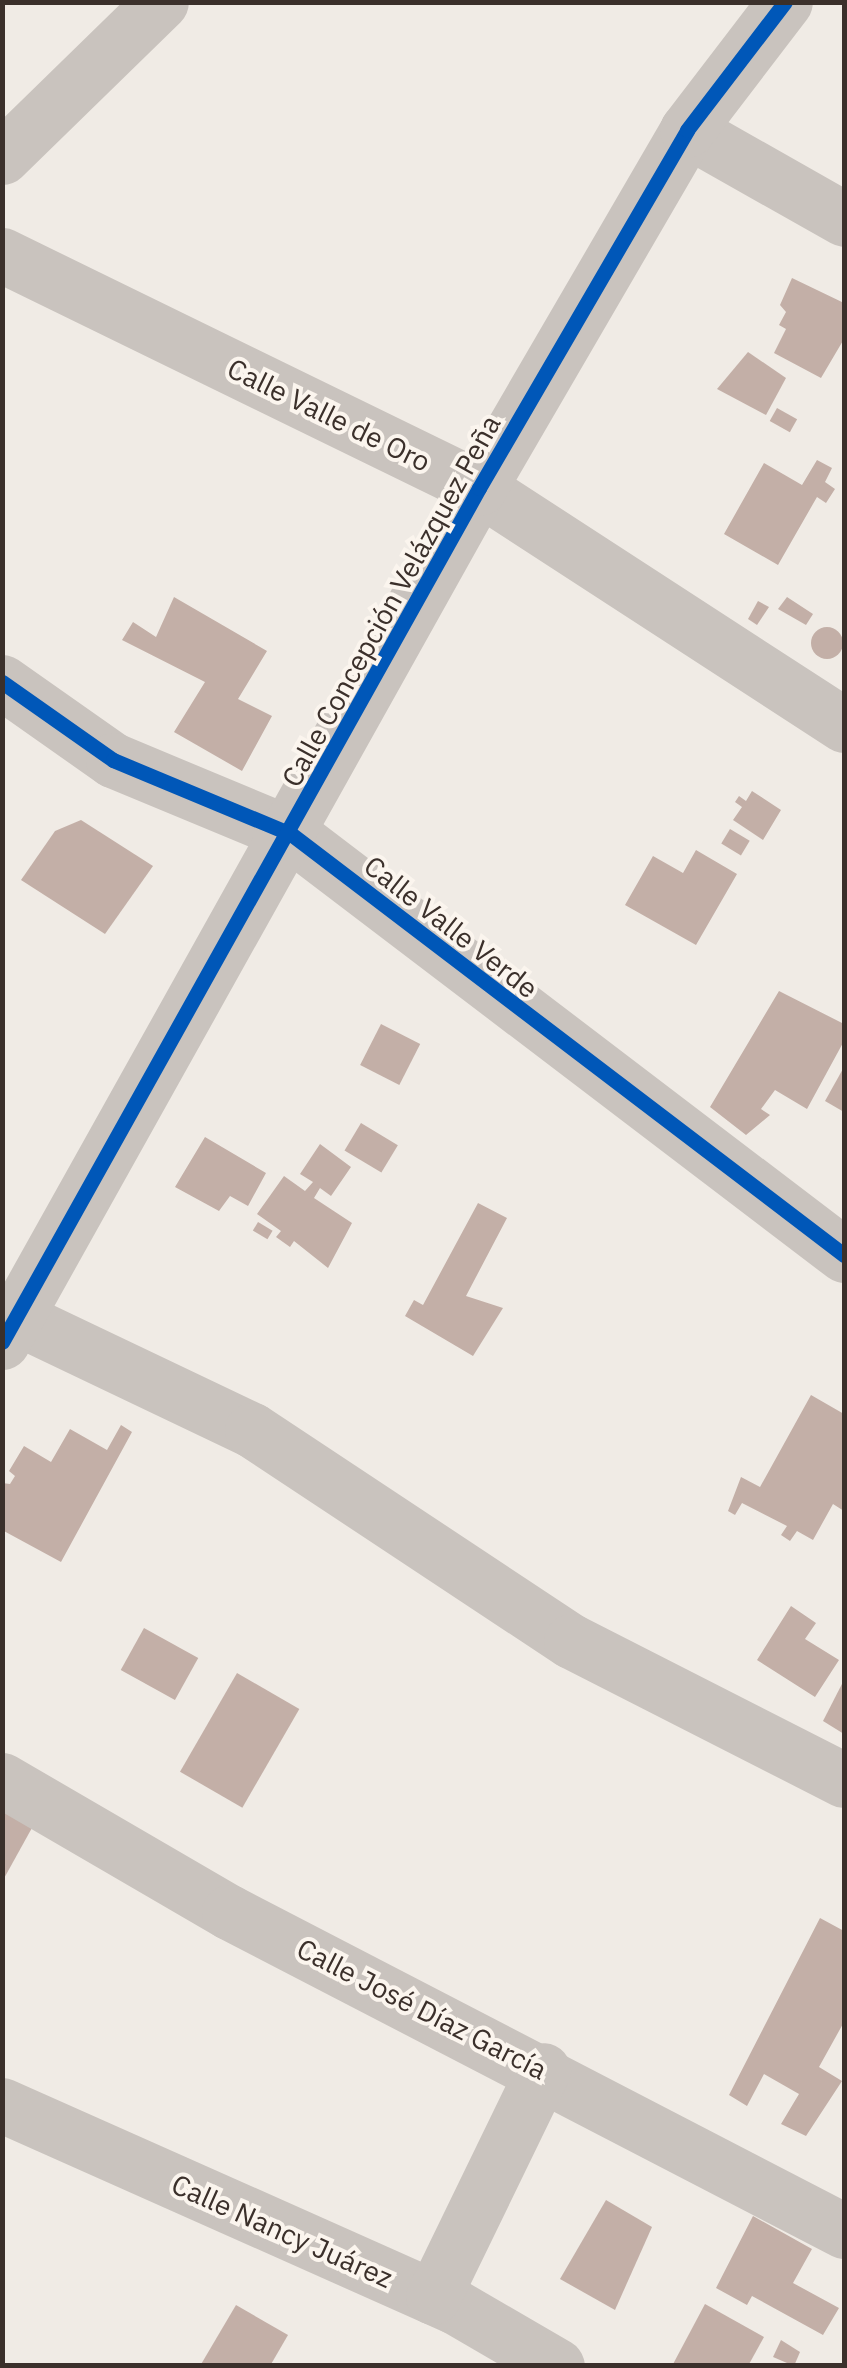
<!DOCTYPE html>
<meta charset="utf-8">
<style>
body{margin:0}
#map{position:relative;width:847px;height:2368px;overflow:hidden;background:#f0ebe5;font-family:"IBM Plex Sans",sans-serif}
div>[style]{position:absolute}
.building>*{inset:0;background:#c3afa7;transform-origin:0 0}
.round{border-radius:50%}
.minor>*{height:55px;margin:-27.5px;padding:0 27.5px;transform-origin:27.5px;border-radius:27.5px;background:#c9c3be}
.cycleway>*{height:15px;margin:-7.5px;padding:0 7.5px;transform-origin:7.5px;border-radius:7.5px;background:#0057b8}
span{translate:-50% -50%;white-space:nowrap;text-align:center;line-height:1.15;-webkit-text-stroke:8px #fbf5ee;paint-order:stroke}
.street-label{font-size:28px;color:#3b302b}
.frame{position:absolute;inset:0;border:5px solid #3b302b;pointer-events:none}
</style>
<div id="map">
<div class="building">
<div style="clip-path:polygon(792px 278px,844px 303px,844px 339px,821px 378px,774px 353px,786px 329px,779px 325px,786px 312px,780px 305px)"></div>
<div style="clip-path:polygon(748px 352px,786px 378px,766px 415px,717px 389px)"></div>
<div style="left:777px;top:408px;width:23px;height:15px;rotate:29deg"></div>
<div style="clip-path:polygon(817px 460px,832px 468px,825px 482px,835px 489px,826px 503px,817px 497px,778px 565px,724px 534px,764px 463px,802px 485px)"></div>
<div style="clip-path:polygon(174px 597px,267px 651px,238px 699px,272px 716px,242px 771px,174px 732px,205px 682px,122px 640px,133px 622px,156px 637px)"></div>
<div style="clip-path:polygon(787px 597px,813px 614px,806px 625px,778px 609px)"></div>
<div style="clip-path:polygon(758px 601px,769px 607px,757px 625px,748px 619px)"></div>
<div class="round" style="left:811px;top:627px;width:32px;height:32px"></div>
<div style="clip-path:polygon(752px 791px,781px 810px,763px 840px,733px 820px,742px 807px,735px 802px,739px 796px,746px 801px)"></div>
<div style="clip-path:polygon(81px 820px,153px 866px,105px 934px,21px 880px,55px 831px)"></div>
<div style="left:730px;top:829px;width:23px;height:17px;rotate:31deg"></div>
<div style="clip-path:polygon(696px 850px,737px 874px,696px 945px,625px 905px,653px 856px,683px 873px)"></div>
<div style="clip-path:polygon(779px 991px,844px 1024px,844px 1041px,807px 1109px,775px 1090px,761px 1109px,770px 1115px,746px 1135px,710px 1107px)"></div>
<div style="left:381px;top:1024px;width:44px;height:46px;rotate:27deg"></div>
<div style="clip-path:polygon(844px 1067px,844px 1112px,825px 1101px)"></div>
<div style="left:361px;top:1123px;width:43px;height:32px;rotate:31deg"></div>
<div style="clip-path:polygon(205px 1137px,266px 1173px,248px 1206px,230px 1196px,219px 1211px,175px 1187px)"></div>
<div style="clip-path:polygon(320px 1144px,351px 1167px,331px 1196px,320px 1188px,314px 1198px,352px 1223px,328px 1268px,294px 1241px,290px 1247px,276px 1237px,281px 1231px,257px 1214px,284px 1176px,305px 1191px,313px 1182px,300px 1174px)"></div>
<div style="clip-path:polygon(478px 1203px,507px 1218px,466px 1296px,503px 1308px,473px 1356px,405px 1316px,414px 1300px,423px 1305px)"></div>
<div style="left:258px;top:1222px;width:17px;height:10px;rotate:31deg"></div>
<div style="clip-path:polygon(811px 1395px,844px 1414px,844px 1511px,833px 1504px,813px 1540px,797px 1531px,790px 1541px,781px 1535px,787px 1526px,742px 1503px,735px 1515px,728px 1511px,741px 1477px,760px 1487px)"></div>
<div style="clip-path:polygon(121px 1425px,132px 1432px,61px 1562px,2px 1530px,2px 1483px,10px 1484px,15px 1476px,9px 1471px,24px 1446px,51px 1462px,70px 1429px,107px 1450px)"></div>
<div style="clip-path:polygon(791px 1606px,816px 1623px,805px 1639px,839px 1660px,815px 1697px,757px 1660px)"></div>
<div style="left:144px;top:1628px;width:62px;height:48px;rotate:29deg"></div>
<div style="left:237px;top:1673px;width:72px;height:114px;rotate:30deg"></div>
<div style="clip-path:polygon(844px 1680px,844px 1734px,823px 1721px)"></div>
<div style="clip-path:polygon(2px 1795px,38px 1817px,2px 1882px)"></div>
<div style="clip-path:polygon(820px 1918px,844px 1931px,844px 2022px,819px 2067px,842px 2081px,806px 2136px,781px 2124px,799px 2094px,764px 2074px,747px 2106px,729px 2095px)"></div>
<div style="clip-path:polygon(606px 2200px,652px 2227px,615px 2310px,560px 2279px)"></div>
<div style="clip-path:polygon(753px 2216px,812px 2249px,793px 2283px,839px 2308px,823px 2335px,752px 2296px,747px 2305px,716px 2288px)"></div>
<div style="clip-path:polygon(705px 2304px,764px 2337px,748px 2366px,672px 2366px)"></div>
<div style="clip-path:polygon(236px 2305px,288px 2335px,270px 2366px,200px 2366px)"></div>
<div style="clip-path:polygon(781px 2340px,800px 2352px,794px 2366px,773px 2357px)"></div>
</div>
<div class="minor">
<div style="left:687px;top:130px;width:180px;rotate:29.5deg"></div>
<div style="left:2px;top:157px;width:222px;rotate:-44.3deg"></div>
<div style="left:2px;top:255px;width:531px;rotate:26.03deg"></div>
<div style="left:479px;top:488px;width:435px;rotate:33deg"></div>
<div style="left:2px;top:682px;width:136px;rotate:35.1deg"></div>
<div style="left:113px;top:760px;width:193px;rotate:22.6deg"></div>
<div style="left:291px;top:834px;width:695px;rotate:37.28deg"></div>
<div style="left:17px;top:1318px;width:260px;rotate:25.5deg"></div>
<div style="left:252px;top:1430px;width:382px;rotate:33.5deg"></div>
<div style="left:571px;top:1641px;width:306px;rotate:27deg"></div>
<div style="left:2px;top:1342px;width:978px;rotate:-60.81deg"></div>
<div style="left:479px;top:488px;width:414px;rotate:-59.8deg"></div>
<div style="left:687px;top:130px;width:161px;rotate:-52.6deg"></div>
<div style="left:2px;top:1780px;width:263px;rotate:30.2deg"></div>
<div style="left:229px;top:1912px;width:693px;rotate:27.42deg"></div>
<div style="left:2px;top:2105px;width:495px;rotate:24deg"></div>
<div style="left:454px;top:2306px;width:119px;rotate:30.2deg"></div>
<div style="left:433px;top:2297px;width:252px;rotate:-64.1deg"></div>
</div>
<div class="cycleway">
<div style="left:2px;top:682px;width:136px;rotate:35.1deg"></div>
<div style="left:113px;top:760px;width:193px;rotate:22.6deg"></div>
<div style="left:291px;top:834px;width:695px;rotate:37.28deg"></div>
<div style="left:2px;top:1342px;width:978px;rotate:-60.81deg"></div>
<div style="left:479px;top:488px;width:414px;rotate:-59.8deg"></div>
<div style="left:687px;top:130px;width:161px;rotate:-52.6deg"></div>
</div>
<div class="street-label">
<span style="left:329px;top:415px;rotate:26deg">Calle Valle de Oro</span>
<span style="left:391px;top:601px;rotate:-61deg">Calle Concepción Velázquez Peña</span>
<span style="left:451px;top:927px;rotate:38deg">Calle Valle Verde</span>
<span style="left:422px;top:2009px;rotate:27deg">Calle José Díaz García</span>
<span style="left:282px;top:2231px;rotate:24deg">Calle Nancy Juárez</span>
</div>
<div class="frame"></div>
</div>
